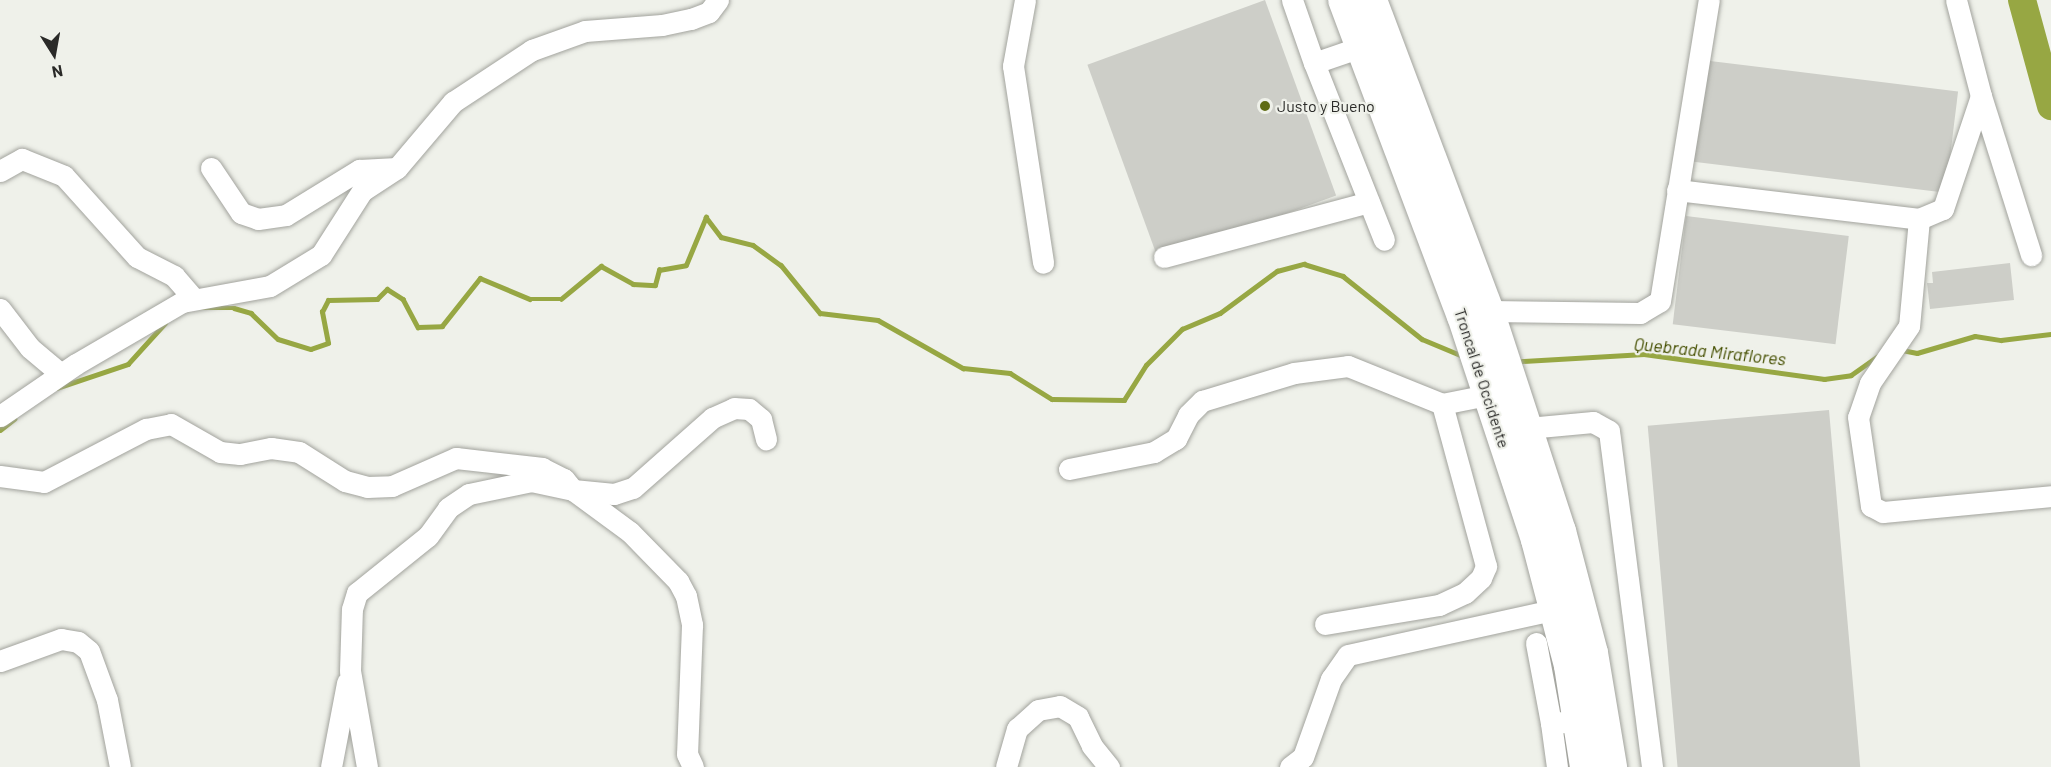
<!DOCTYPE html>
<style>
body{margin:0}
#map{position:relative;width:2051px;height:767px;overflow:hidden;background:#eff1ea;font-family:Barlow,sans-serif}
div>[style]{position:absolute}
.stream>*{height:4.5px;margin:-2.25px;padding:0 2.25px;transform-origin:2.25px;border-radius:2.25px;background:#97a743}
.river>*{height:28px;margin:-14px;padding:0 14px;transform-origin:14px;border-radius:14px;background:#97a743}
.building>*{inset:0;background:#cdcec8;transform-origin:0 0}
.roads{filter:drop-shadow(0 0 2px #a2a39d) drop-shadow(0 0 2px #a2a39d)}
.minor>*{height:21px;margin:-10.5px;padding:0 10.5px;transform-origin:10.5px;border-radius:10.5px;background:#fff}
.highway>*{height:30px;margin:-15px;padding:0 15px;transform-origin:15px;border-radius:15px;background:#fff}
.dots>*{width:16px;height:16px;translate:-50% -50%;box-sizing:border-box;border:3px solid #eff1ea;border-radius:50%}
span{translate:-50% -50%;white-space:nowrap;text-align:center;line-height:1.15;-webkit-text-stroke:4.5px #eff1ea;paint-order:stroke}
.poi-label{font-size:16px;color:#2a2a28}
.left{translate:0 -50%;text-align:left}
.street-label{font-size:16px;color:#2a2a28}
.water-label{font-size:18px;color:#454f00;font-style:italic}
.north{position:absolute;left:24px;top:24px;width:60px;height:60px;-webkit-text-stroke:4px #eff1ea;paint-order:stroke;rotate:169deg;font-size:16px;font-weight:700;line-height:24px;text-align:center;color:#2a2a28}
.north::after{content:'';display:block;margin:auto;width:21px;height:27px;background:#2a2a28;clip-path:polygon(50% 0,100% 100%,50% 72%,0 100%)}
</style>
<div id="map">
<div class="stream">
<div style="left:202px;top:308px;width:32px"></div>
<div style="left:234px;top:308px;width:18px;rotate:16deg"></div>
<div style="left:251px;top:313px;width:37px;rotate:44deg"></div>
<div style="left:278px;top:339px;width:34px;rotate:17deg"></div>
<div style="left:311px;top:349px;width:18px;rotate:-19deg"></div>
<div style="left:328px;top:343px;width:32px;rotate:-101deg"></div>
<div style="left:322px;top:312px;width:13px;rotate:-63deg"></div>
<div style="left:328px;top:300px;width:49px;rotate:-1.2deg"></div>
<div style="left:377px;top:299px;width:14px;rotate:-45deg"></div>
<div style="left:387px;top:289px;width:19px;rotate:32deg"></div>
<div style="left:403px;top:299px;width:32px;rotate:62deg"></div>
<div style="left:418px;top:327px;width:24px;rotate:-2deg"></div>
<div style="left:442px;top:326px;width:61px;rotate:-51.6deg"></div>
<div style="left:480px;top:278px;width:54px;rotate:22.8deg"></div>
<div style="left:530px;top:299px;width:31px"></div>
<div style="left:561px;top:299px;width:52px;rotate:-39.5deg"></div>
<div style="left:601px;top:266px;width:37px;rotate:29deg"></div>
<div style="left:633px;top:284px;width:22px;rotate:3deg"></div>
<div style="left:655px;top:285px;width:16px;rotate:-75deg"></div>
<div style="left:659px;top:270px;width:27px;rotate:-10deg"></div>
<div style="left:686px;top:265px;width:52px;rotate:-67.4deg"></div>
<div style="left:706px;top:217px;width:25px;rotate:53deg"></div>
<div style="left:721px;top:237px;width:33px;rotate:14deg"></div>
<div style="left:753px;top:245px;width:34px;rotate:36deg"></div>
<div style="left:781px;top:265px;width:62px;rotate:50.9deg"></div>
<div style="left:820px;top:313px;width:58px;rotate:6.9deg"></div>
<div style="left:878px;top:320px;width:98px;rotate:29.5deg"></div>
<div style="left:963px;top:368px;width:47px;rotate:6.1deg"></div>
<div style="left:1010px;top:373px;width:49px;rotate:31.8deg"></div>
<div style="left:1052px;top:399px;width:72px;rotate:0.8deg"></div>
<div style="left:1124px;top:400px;width:41px;rotate:-57.8deg"></div>
<div style="left:1146px;top:365px;width:51px;rotate:-45deg"></div>
<div style="left:1182px;top:329px;width:41px;rotate:-22.8deg"></div>
<div style="left:1220px;top:313px;width:71px;rotate:-36.4deg"></div>
<div style="left:1277px;top:271px;width:28px;rotate:-15deg"></div>
<div style="left:1304px;top:264px;width:41px;rotate:17.1deg"></div>
<div style="left:1343px;top:276px;width:101px;rotate:38.6deg"></div>
<div style="left:1422px;top:339px;width:47px;rotate:22.7deg"></div>
<div style="left:1902px;top:350px;width:15px;rotate:11deg"></div>
<div style="left:1917px;top:353px;width:60px;rotate:-16.3deg"></div>
<div style="left:1975px;top:336px;width:26px;rotate:9deg"></div>
<div style="left:2001px;top:340px;width:50px;rotate:-6.8deg"></div>
<div style="left:1522px;top:361px;width:122px;rotate:-3.3deg"></div>
<div style="left:1644px;top:354px;width:182px;rotate:7.9deg"></div>
<div style="left:1824px;top:379px;width:27px;rotate:-8deg"></div>
<div style="left:1851px;top:375px;width:32px;rotate:-35deg"></div>
<div style="left:57px;top:388px;width:75px;rotate:-18.7deg"></div>
<div style="left:128px;top:364px;width:55px;rotate:-47.9deg"></div>
<div style="left:0;top:430px;width:18px;rotate:-38deg"></div>
</div>
<div class="river">
<div style="left:2022px;top:0;width:110px;rotate:74.7deg"></div>
</div>
<div class="building">
<div style="left:1265px;top:0;width:208px;height:189px;rotate:70deg"></div>
<div style="left:1702px;top:60px;width:258px;height:102px;rotate:7deg"></div>
<div style="left:1686px;top:216px;width:164px;height:109px;rotate:7deg"></div>
<div style="clip-path:polygon(2010px 263px,2014px 300px,1930px 309px,1927px 283px,1933px 283px,1932px 272px)"></div>
<div style="left:1829px;top:410px;width:359px;height:182px;rotate:85deg"></div>
</div>
<div class="roads">
<div class="minor">
<div style="left:1025px;top:0;width:67px;rotate:100.3deg"></div>
<div style="left:1013px;top:66px;width:199px;rotate:81.3deg"></div>
<div style="left:1292px;top:0;width:67px;rotate:70.8deg"></div>
<div style="left:1352px;top:50px;width:40px;rotate:161.1deg"></div>
<div style="left:1314px;top:63px;width:190px;rotate:68.4deg"></div>
<div style="left:1981px;top:96px;width:167px;rotate:72.5deg"></div>
<div style="left:211px;top:168px;width:54px;rotate:56.3deg"></div>
<div style="left:241px;top:213px;width:18px;rotate:19deg"></div>
<div style="left:258px;top:219px;width:28px;rotate:-8deg"></div>
<div style="left:286px;top:215px;width:86px;rotate:-31.7deg"></div>
<div style="left:359px;top:170px;width:38px;rotate:-3deg"></div>
<div style="left:397px;top:168px;width:87px;rotate:-49.7deg"></div>
<div style="left:453px;top:102px;width:95px;rotate:-33.4deg"></div>
<div style="left:532px;top:50px;width:56px;rotate:-19.7deg"></div>
<div style="left:585px;top:31px;width:77px;rotate:-4.5deg"></div>
<div style="left:662px;top:25px;width:30px;rotate:-12deg"></div>
<div style="left:691px;top:19px;width:19px;rotate:-21deg"></div>
<div style="left:709px;top:12px;width:15px;rotate:-53deg"></div>
<div style="left:0;top:171px;width:25px;rotate:-29deg"></div>
<div style="left:22px;top:159px;width:45px;rotate:22deg"></div>
<div style="left:64px;top:176px;width:109px;rotate:48deg"></div>
<div style="left:137px;top:257px;width:42px;rotate:27.2deg"></div>
<div style="left:174px;top:276px;width:30px;rotate:49deg"></div>
<div style="left:1677px;top:190px;width:244px;rotate:6.8deg"></div>
<div style="left:1919px;top:219px;width:26px;rotate:-23deg"></div>
<div style="left:1943px;top:209px;width:119px;rotate:-71.4deg"></div>
<div style="left:1981px;top:96px;width:99px;rotate:-104.6deg"></div>
<div style="left:1919px;top:219px;width:107px;rotate:95.3deg"></div>
<div style="left:1909px;top:326px;width:69px;rotate:124.4deg"></div>
<div style="left:1870px;top:383px;width:36px;rotate:109deg"></div>
<div style="left:1858px;top:417px;width:90px;rotate:81.7deg"></div>
<div style="left:1871px;top:506px;width:13px;rotate:27deg"></div>
<div style="left:1883px;top:512px;width:169px;rotate:-5.4deg"></div>
<div style="left:1164px;top:257px;width:212px;rotate:-15deg"></div>
<div style="left:0;top:309px;width:49px;rotate:52.4deg"></div>
<div style="left:30px;top:348px;width:40px;rotate:40deg"></div>
<div style="left:1489px;top:311px;width:151px;rotate:0.8deg"></div>
<div style="left:1640px;top:313px;width:23px;rotate:-31deg"></div>
<div style="left:1660px;top:301px;width:305px;rotate:-80.8deg"></div>
<div style="left:0;top:416px;width:92px;rotate:-34.4deg"></div>
<div style="left:76px;top:364px;width:123px;rotate:-30.3deg"></div>
<div style="left:182px;top:302px;width:89px;rotate:-10.3deg"></div>
<div style="left:270px;top:286px;width:60px;rotate:-31.3deg"></div>
<div style="left:321px;top:255px;width:76px;rotate:-57.4deg"></div>
<div style="left:362px;top:191px;width:42px;rotate:-33.3deg"></div>
<div style="left:1528px;top:428px;width:65px;rotate:-5.3deg"></div>
<div style="left:1593px;top:422px;width:18px;rotate:29deg"></div>
<div style="left:1609px;top:431px;width:339px;rotate:82.7deg"></div>
<div style="left:1069px;top:469px;width:87px;rotate:-11.3deg"></div>
<div style="left:1154px;top:452px;width:26px;rotate:-31deg"></div>
<div style="left:1176px;top:439px;width:27px;rotate:-63deg"></div>
<div style="left:1188px;top:415px;width:20px;rotate:-45deg"></div>
<div style="left:1202px;top:401px;width:96px;rotate:-16.9deg"></div>
<div style="left:1294px;top:373px;width:54px;rotate:-7.4deg"></div>
<div style="left:1348px;top:366px;width:101px;rotate:22deg"></div>
<div style="left:1442px;top:404px;width:46px;rotate:-11.3deg"></div>
<div style="left:0;top:476px;width:44px;rotate:7.8deg"></div>
<div style="left:44px;top:482px;width:115px;rotate:-27.5deg"></div>
<div style="left:146px;top:429px;width:25px;rotate:-11deg"></div>
<div style="left:171px;top:424px;width:56px;rotate:29.7deg"></div>
<div style="left:220px;top:452px;width:20px;rotate:6deg"></div>
<div style="left:240px;top:454px;width:32px;rotate:-11deg"></div>
<div style="left:271px;top:448px;width:28px;rotate:8deg"></div>
<div style="left:299px;top:452px;width:54px;rotate:32.2deg"></div>
<div style="left:345px;top:481px;width:23px;rotate:15deg"></div>
<div style="left:367px;top:487px;width:25px;rotate:-2deg"></div>
<div style="left:392px;top:486px;width:70px;rotate:-23.6deg"></div>
<div style="left:456px;top:458px;width:87px;rotate:6.6deg"></div>
<div style="left:542px;top:468px;width:25px;rotate:27deg"></div>
<div style="left:564px;top:479px;width:14px;rotate:51deg"></div>
<div style="left:573px;top:490px;width:41px;rotate:5.6deg"></div>
<div style="left:614px;top:494px;width:20px;rotate:-18deg"></div>
<div style="left:633px;top:488px;width:106px;rotate:-41.5deg"></div>
<div style="left:712px;top:418px;width:24px;rotate:-24deg"></div>
<div style="left:734px;top:408px;width:15px;rotate:4deg"></div>
<div style="left:749px;top:409px;width:16px;rotate:40deg"></div>
<div style="left:761px;top:419px;width:21px;rotate:76deg"></div>
<div style="left:1325px;top:624px;width:116px;rotate:-9.5deg"></div>
<div style="left:1439px;top:605px;width:29px;rotate:-25deg"></div>
<div style="left:1465px;top:593px;width:22px;rotate:-43deg"></div>
<div style="left:1481px;top:578px;width:13px;rotate:-67deg"></div>
<div style="left:1486px;top:566px;width:168px;rotate:-105.2deg"></div>
<div style="left:1536px;top:643px;width:81px;rotate:79.4deg"></div>
<div style="left:0;top:661px;width:65px;rotate:-19.8deg"></div>
<div style="left:61px;top:639px;width:17px;rotate:10deg"></div>
<div style="left:78px;top:642px;width:14px;rotate:39deg"></div>
<div style="left:89px;top:651px;width:52px;rotate:69.8deg"></div>
<div style="left:107px;top:700px;width:68px;rotate:79deg"></div>
<div style="left:331px;top:767px;width:86px;rotate:-79.2deg"></div>
<div style="left:367px;top:767px;width:97px;rotate:-100deg"></div>
<div style="left:350px;top:671px;width:62px;rotate:-88.2deg"></div>
<div style="left:352px;top:609px;width:17px;rotate:-73deg"></div>
<div style="left:357px;top:593px;width:91px;rotate:-38.8deg"></div>
<div style="left:428px;top:536px;width:34px;rotate:-54deg"></div>
<div style="left:448px;top:508px;width:25px;rotate:-34deg"></div>
<div style="left:469px;top:494px;width:63px;rotate:-11.8deg"></div>
<div style="left:531px;top:481px;width:43px;rotate:12.1deg"></div>
<div style="left:573px;top:490px;width:71px;rotate:36.4deg"></div>
<div style="left:630px;top:532px;width:69px;rotate:45.6deg"></div>
<div style="left:678px;top:581px;width:17px;rotate:62deg"></div>
<div style="left:686px;top:596px;width:30px;rotate:78deg"></div>
<div style="left:692px;top:625px;width:129px;rotate:92.2deg"></div>
<div style="left:687px;top:754px;width:14px;rotate:65deg"></div>
<div style="left:1006px;top:767px;width:40px;rotate:-74deg"></div>
<div style="left:1017px;top:729px;width:28px;rotate:-42deg"></div>
<div style="left:1038px;top:710px;width:22px;rotate:-10deg"></div>
<div style="left:1060px;top:706px;width:21px;rotate:31deg"></div>
<div style="left:1078px;top:717px;width:32px;rotate:64deg"></div>
<div style="left:1092px;top:746px;width:27px;rotate:51deg"></div>
<div style="left:1290px;top:767px;width:16px;rotate:-38deg"></div>
<div style="left:1303px;top:757px;width:83px;rotate:-70.3deg"></div>
<div style="left:1331px;top:679px;width:29px;rotate:-55deg"></div>
<div style="left:1348px;top:655px;width:214px;rotate:-12.4deg"></div>
<div style="left:1557px;top:767px;width:44px;rotate:-97.8deg"></div>
<div style="left:1551px;top:723px;width:14px;rotate:-4deg"></div>
</div>
<div class="highway">
<div style="left:1343px;top:0;width:338px;rotate:69.4deg"></div>
<div style="left:1462px;top:316px;width:236px;rotate:71.7deg"></div>
<div style="left:1536px;top:540px;width:130px;rotate:75.3deg"></div>
<div style="left:1569px;top:666px;width:102px;rotate:81deg"></div>
<div style="left:1372px;top:0;width:332px;rotate:69.4deg"></div>
<div style="left:1489px;top:311px;width:231px;rotate:71.9deg"></div>
<div style="left:1561px;top:531px;width:126px;rotate:75.3deg"></div>
<div style="left:1593px;top:653px;width:116px;rotate:80.5deg"></div>
</div>
</div>
<div class="dots">
<div style="left:1265px;top:106px;background:#5f6b14"></div>
</div>
<div class="poi-label">
<span class="left" style="left:1277px;top:106px">Justo y Bueno</span>
</div>
<div class="street-label">
<span style="left:1482px;top:378px;rotate:72deg">Troncal de Occidente</span>
</div>
<div class="water-label">
<span style="left:1710px;top:351px;rotate:6deg">Quebrada Miraflores</span>
</div>
<div class="north">N</div>
</div>
